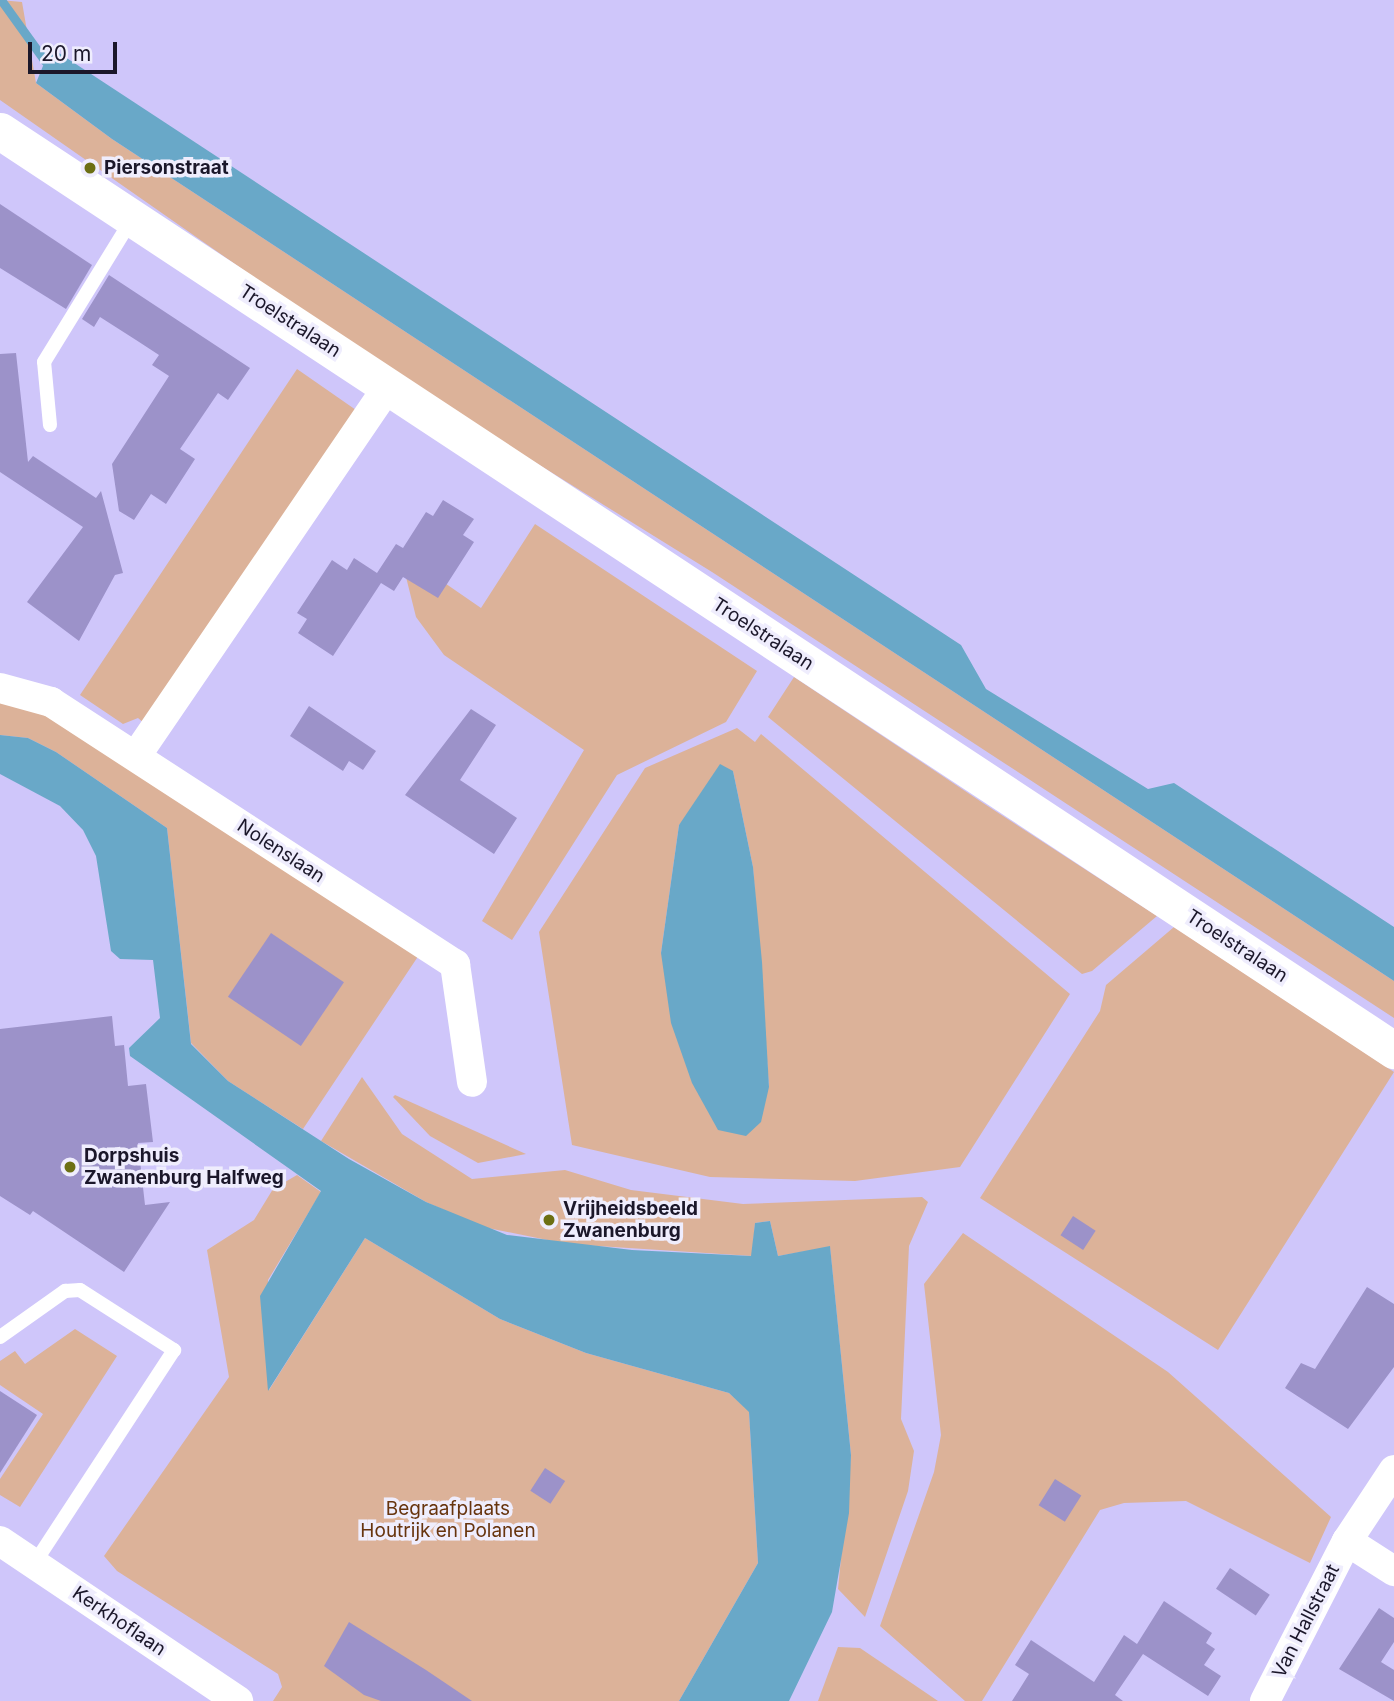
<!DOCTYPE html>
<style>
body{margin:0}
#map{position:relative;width:1394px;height:1701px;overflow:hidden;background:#cfc6fa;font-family:Inter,sans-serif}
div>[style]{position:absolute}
.green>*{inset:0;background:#dcb299}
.water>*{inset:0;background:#69a8c8}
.stream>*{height:9px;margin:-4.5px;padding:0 4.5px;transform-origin:4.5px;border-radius:4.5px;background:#69a8c8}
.building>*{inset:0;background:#9c92c9;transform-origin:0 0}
.service>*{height:14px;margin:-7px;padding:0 7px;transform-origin:7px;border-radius:7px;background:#fff}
.minor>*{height:30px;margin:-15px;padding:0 15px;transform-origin:15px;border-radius:15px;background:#fff}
.tertiary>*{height:37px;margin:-18.5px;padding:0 18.5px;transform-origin:18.5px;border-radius:18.5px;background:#fff}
.dots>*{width:19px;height:19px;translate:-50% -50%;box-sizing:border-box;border:4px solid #efedfd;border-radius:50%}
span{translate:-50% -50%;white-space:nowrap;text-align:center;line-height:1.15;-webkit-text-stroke:7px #efedfd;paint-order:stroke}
.poi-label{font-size:19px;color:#1b172a;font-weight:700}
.left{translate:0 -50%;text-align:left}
.street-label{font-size:19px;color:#1b172a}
.park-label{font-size:19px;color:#67340e}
.scale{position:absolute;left:28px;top:42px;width:89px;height:32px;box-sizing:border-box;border:4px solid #1b172a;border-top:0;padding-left:9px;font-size:21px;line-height:24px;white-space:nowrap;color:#1b172a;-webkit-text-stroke:5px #efedfd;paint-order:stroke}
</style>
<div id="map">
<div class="green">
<div style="clip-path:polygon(0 0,22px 2px,36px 83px,112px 139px,1394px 981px,1394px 1018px,712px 572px,391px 373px,0 100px)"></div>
<div style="clip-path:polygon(297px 369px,356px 410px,145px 724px,138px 718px,123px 724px,80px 695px)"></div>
<div style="clip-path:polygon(535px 524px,757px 671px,726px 722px,617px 775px,512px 940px,482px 921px,584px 750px,444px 655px,416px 617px,404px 569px,407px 557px,481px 608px)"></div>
<div style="clip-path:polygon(794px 677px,983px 803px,1157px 916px,1092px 971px,1082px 974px,768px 717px)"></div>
<div style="clip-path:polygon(0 698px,27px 703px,419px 955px,303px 1129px,228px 1081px,191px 1043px,167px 828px,56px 752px,28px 738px,0 735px)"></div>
<div style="clip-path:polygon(evenodd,737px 728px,755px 742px,761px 734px,1070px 994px,960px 1167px,855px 1181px,710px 1177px,572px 1145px,539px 932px,645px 768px,737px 728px,733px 771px,753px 867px,769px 1087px,661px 953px,679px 825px,733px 771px)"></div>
<div style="clip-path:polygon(1174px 927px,1394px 1072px,1218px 1350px,980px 1198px,1100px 1011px,1106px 985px)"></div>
<div style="clip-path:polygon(362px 1077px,402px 1134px,472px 1179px,565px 1170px,631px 1190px,743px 1204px,922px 1197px,928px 1202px,909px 1246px,901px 1419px,914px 1451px,908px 1491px,865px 1617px,838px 1589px,851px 1455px,830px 1247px,778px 1256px,770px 1221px,755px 1223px,752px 1256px,567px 1244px,483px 1227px,426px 1202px,321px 1141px)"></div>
<div style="clip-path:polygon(393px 1097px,395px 1095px,526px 1154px,478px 1163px,430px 1136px)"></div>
<div style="clip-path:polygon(297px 1175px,321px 1192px,268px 1280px,269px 1390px,365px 1238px,500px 1319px,586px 1353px,729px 1393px,749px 1411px,758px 1563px,679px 1701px,273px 1701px,282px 1687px,278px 1674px,117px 1571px,104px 1556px,229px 1377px,207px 1250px,254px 1220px,273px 1189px)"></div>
<div style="clip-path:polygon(963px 1233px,1168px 1372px,1331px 1517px,1310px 1563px,1186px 1501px,1124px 1503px,1100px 1510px,982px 1701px,965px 1701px,880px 1626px,934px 1472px,941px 1435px,924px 1284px)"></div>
<div style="clip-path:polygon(75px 1329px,117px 1356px,20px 1507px,0 1495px,0 1479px,43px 1414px,0 1385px,0 1361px,15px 1351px,25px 1364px)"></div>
<div style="clip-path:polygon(838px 1647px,860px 1648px,938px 1701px,818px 1701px)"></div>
</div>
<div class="water">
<div style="clip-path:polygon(56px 51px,961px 645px,986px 689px,1148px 789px,1174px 783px,1394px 927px,1394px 981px,112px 139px,36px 83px,45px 61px)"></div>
<div style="clip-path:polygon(0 735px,28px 738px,56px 752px,167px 828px,191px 1044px,228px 1081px,349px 1159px,426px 1202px,507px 1235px,632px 1250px,751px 1256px,755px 1223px,770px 1221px,778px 1256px,830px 1246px,851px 1455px,849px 1513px,832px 1612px,789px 1701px,679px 1701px,758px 1563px,749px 1412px,729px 1393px,586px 1353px,500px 1319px,365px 1238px,268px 1391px,260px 1296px,321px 1191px,130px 1056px,129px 1048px,160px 1018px,153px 960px,120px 959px,111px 951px,96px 856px,83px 830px,60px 806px,0 774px)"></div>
<div style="clip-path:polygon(720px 764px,733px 771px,753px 867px,762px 962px,769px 1087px,761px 1122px,746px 1136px,718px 1130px,692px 1083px,671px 1023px,661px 953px,679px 825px)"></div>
</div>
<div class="stream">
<div style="left:1px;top:0;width:75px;rotate:54.2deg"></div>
</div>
<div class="building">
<div style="clip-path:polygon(0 204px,92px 265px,66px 309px,0 268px)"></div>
<div style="clip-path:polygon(109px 275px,250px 368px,228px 400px,218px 393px,180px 449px,195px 459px,166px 504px,151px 494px,134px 520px,119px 511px,112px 464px,169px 376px,152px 365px,159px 355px,136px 340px,100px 317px,94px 327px,82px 319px)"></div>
<div style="clip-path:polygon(16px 353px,28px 462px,33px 456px,96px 498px,101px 491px,123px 573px,115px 575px,79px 641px,27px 602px,83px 527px,0 472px,0 354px)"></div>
<div style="clip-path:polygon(443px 500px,474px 519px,463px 535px,474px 542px,438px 598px,403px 577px,394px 591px,381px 583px,333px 656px,298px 633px,307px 619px,297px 613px,332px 560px,347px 570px,354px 558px,377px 573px,396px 544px,403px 548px,426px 512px,433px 516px)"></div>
<div style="clip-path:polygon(309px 706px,376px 751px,363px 770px,349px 761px,343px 771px,290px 736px)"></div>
<div style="clip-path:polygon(471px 709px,496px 725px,460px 780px,517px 818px,494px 854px,405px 795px)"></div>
<div style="left:271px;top:933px;width:88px;height:77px;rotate:34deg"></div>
<div style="clip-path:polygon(112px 1016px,115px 1046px,124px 1045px,128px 1086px,146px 1084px,153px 1142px,138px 1143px,145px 1205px,170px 1202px,124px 1272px,33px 1211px,30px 1215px,0 1196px,0 1029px)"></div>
<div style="left:1073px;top:1216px;width:27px;height:23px;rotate:33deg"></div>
<div style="clip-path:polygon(1367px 1287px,1394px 1304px,1394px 1367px,1348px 1429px,1285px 1388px,1301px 1363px,1315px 1369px)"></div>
<div style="clip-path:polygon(0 1391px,37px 1415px,0 1473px)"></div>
<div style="left:545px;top:1468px;width:24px;height:27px;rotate:33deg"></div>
<div style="left:1055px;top:1479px;width:31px;height:31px;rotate:32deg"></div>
<div style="left:1230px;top:1568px;width:48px;height:25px;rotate:34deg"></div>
<div style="clip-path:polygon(1164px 1601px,1212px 1633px,1206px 1643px,1215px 1649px,1204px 1665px,1221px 1676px,1208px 1696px,1143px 1654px,1115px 1695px,1123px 1701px,1012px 1701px,1029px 1674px,1015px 1665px,1031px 1640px,1094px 1682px,1124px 1635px,1137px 1644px)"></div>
<div style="clip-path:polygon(1379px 1608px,1394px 1618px,1394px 1642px,1381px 1662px,1394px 1670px,1394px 1701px,1339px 1669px)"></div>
<div style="clip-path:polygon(349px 1622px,426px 1670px,472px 1701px,381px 1701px,364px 1695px,324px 1666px)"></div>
</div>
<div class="service">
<div style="left:50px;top:425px;width:63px;rotate:-95.4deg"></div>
<div style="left:44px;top:362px;width:168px;rotate:-58.4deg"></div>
<div style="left:0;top:1337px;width:80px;rotate:-35.3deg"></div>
<div style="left:65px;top:1291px;width:15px;rotate:-4deg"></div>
<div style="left:80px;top:1290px;width:112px;rotate:32.6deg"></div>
<div style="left:174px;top:1350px;width:256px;rotate:123.2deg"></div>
</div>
<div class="minor">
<div style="left:0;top:688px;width:53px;rotate:15.4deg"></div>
<div style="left:51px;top:702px;width:482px;rotate:33deg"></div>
<div style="left:455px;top:964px;width:119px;rotate:81.8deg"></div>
<div style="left:136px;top:756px;width:448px;rotate:-55.7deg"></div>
<div style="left:0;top:1541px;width:287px;rotate:33.9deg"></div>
<div style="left:1347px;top:1541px;width:56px;rotate:32.6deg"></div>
<div style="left:1265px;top:1701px;width:180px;rotate:-62.9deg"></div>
<div style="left:1347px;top:1541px;width:85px;rotate:-56.5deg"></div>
</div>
<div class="tertiary">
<div style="left:0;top:131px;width:1670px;rotate:33.4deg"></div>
</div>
<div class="dots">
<div style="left:90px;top:168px;background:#6c6f14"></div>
<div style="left:70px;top:1167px;background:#6c6f14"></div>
<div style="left:549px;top:1220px;background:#6c6f14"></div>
</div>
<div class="poi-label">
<span class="left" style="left:104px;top:168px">Piersonstraat</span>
<span class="left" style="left:84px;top:1167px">Dorpshuis<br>Zwanenburg Halfweg</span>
<span class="left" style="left:563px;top:1220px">Vrijheidsbeeld<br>Zwanenburg</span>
</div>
<div class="street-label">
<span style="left:290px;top:321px;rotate:33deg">Troelstralaan</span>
<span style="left:763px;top:634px;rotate:33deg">Troelstralaan</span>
<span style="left:281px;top:851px;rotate:33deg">Nolenslaan</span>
<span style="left:1237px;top:946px;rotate:33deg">Troelstralaan</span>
<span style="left:119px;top:1621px;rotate:34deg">Kerkhoflaan</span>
<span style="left:1306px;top:1621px;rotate:-63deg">Van Hallstraat</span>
</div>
<div class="park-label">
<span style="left:448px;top:1520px">Begraafplaats<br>Houtrijk en Polanen</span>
</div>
<div class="scale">20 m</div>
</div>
